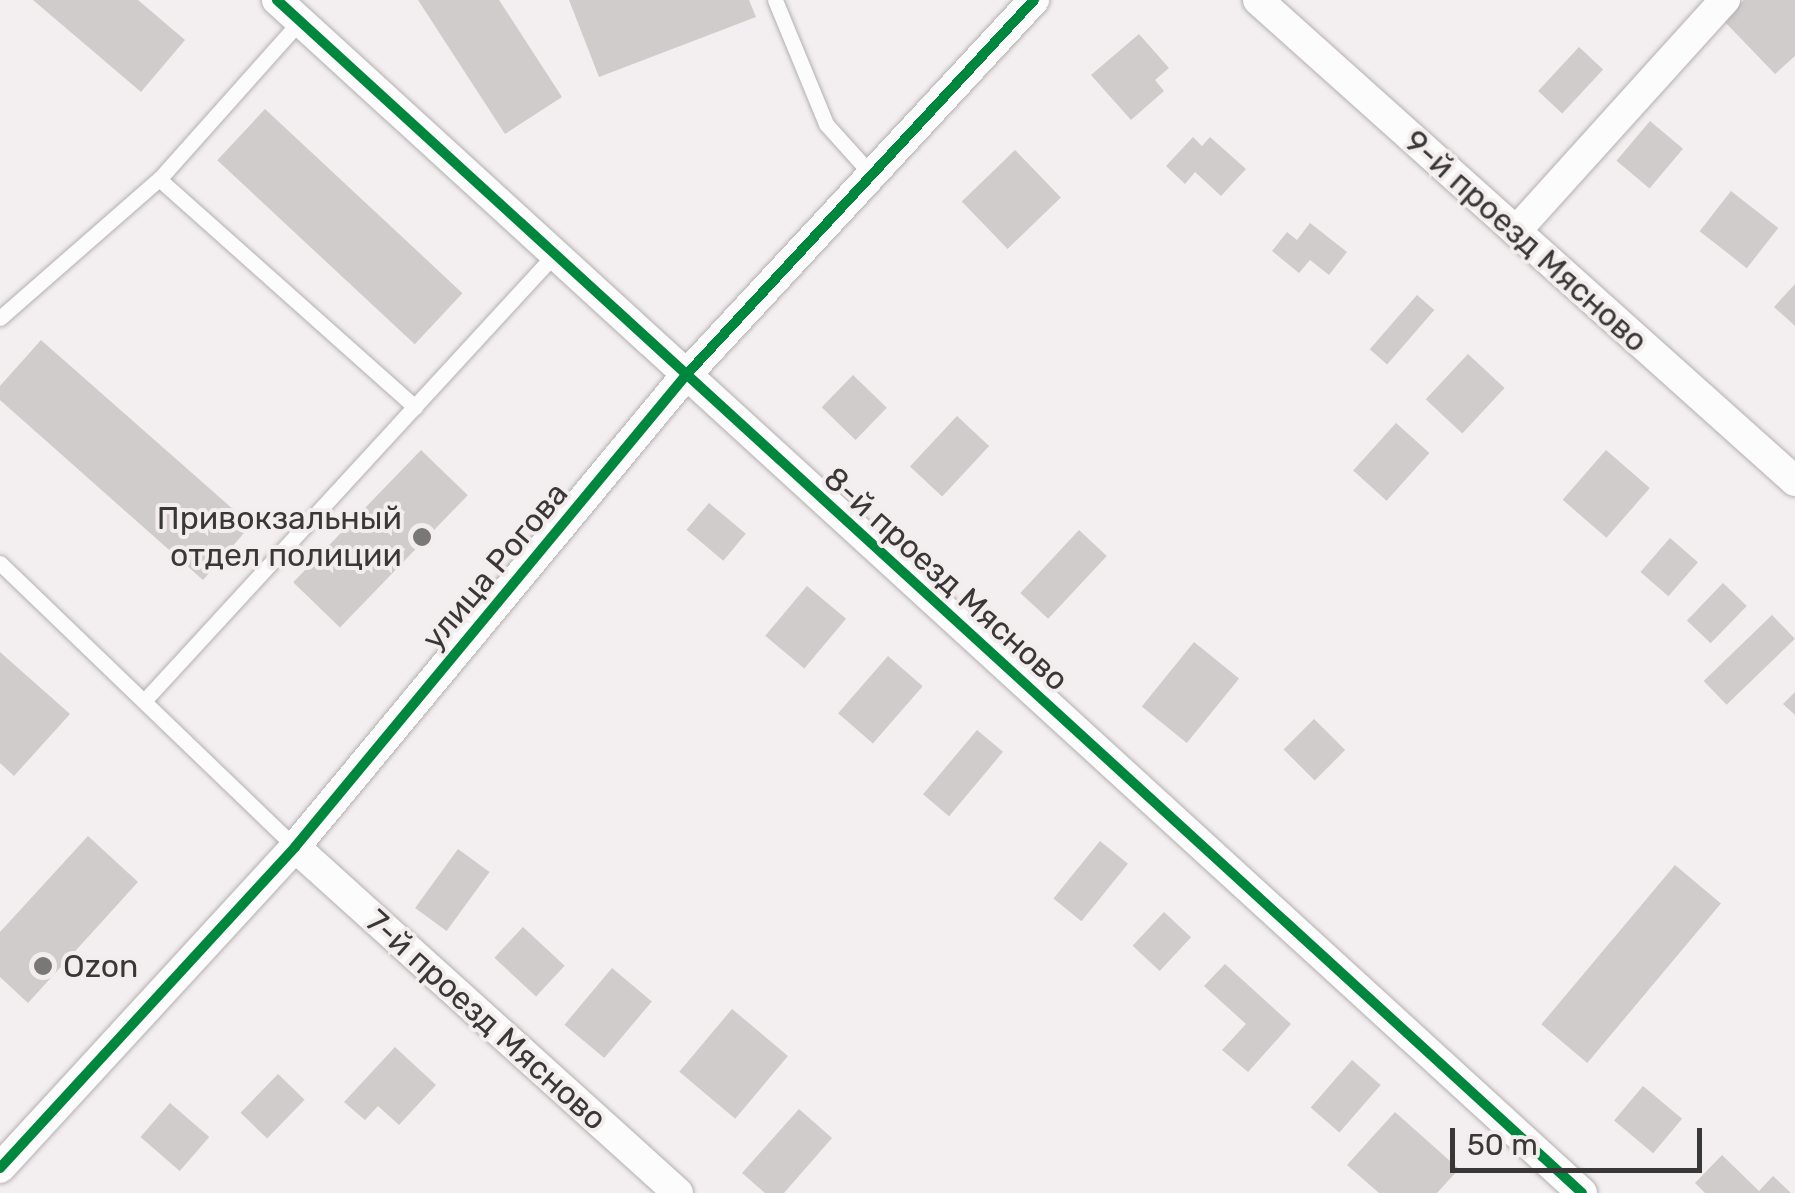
<!DOCTYPE html>
<meta charset="utf-8">
<style>
body{margin:0}
#map{position:relative;width:1795px;height:1193px;overflow:hidden;background:#f3eeef;font-family:Rubik,sans-serif}
div>[style]{position:absolute}
.building>*{inset:0;background:#d0cccc;transform-origin:0 0}
.roads{filter:drop-shadow(0 0 2px #b4b0b1) drop-shadow(0 0 2px #b4b0b1)}
.service>*{height:15px;margin:-7.5px;padding:0 7.5px;transform-origin:7.5px;border-radius:7.5px;background:#fdfcfd}
.minor>*{height:30px;margin:-15px;padding:0 15px;transform-origin:15px;border-radius:15px;background:#fdfcfd}
.cycleway>*{height:10px;margin:-5px;padding:0 5px;transform-origin:5px;border-radius:5px;background:#00873e}
.dots>*{width:28px;height:28px;translate:-50% -50%;box-sizing:border-box;border:5px solid #f4edee;border-radius:50%}
span{translate:-50% -50%;white-space:nowrap;text-align:center;line-height:1.15;-webkit-text-stroke:8px #f4edee;paint-order:stroke}
.street-label{font-size:32px;color:#393737}
.poi-label{font-size:32px;color:#393737}
.right{translate:-100% -50%;text-align:right}
.left{translate:0 -50%;text-align:left}
.scale{position:absolute;left:1450px;top:1128px;width:252px;height:45px;box-sizing:border-box;border:5px solid #393737;border-top:0;padding-left:12px;font-size:30px;line-height:35px;white-space:nowrap;color:#393737;-webkit-text-stroke:8px #f4edee;paint-order:stroke}
</style>
<div id="map">
<div class="building">
<div style="clip-path:polygon(33px 0,138px 0,185px 40px,141px 92px)"></div>
<div style="clip-path:polygon(418px 0,499px 0,562px 97px,505px 134px)"></div>
<div style="clip-path:polygon(569px 0,749px 0,756px 17px,599px 77px)"></div>
<div style="clip-path:polygon(1744px 0,1795px 0,1795px 56px,1775px 74px,1723px 20px)"></div>
<div style="clip-path:polygon(1139px 34px,1169px 68px,1155px 80px,1164px 91px,1131px 120px,1091px 75px)"></div>
<div style="left:1579px;top:47px;width:33px;height:60px;rotate:43deg"></div>
<div style="left:265px;top:109px;width:270px;height:70px;rotate:43deg"></div>
<div style="left:1650px;top:121px;width:43px;height:52px;rotate:40deg"></div>
<div style="clip-path:polygon(1193px 137px,1202px 146px,1210px 137px,1246px 169px,1221px 196px,1195px 172px,1185px 184px,1166px 166px)"></div>
<div style="left:1015px;top:150px;width:66px;height:74px;rotate:46deg"></div>
<div style="left:1731px;top:191px;width:60px;height:51px;rotate:38deg"></div>
<div style="clip-path:polygon(1310px 223px,1347px 252px,1329px 275px,1310px 260px,1299px 273px,1272px 251px,1287px 232px,1297px 240px)"></div>
<div style="clip-path:polygon(1795px 284px,1795px 326px,1774px 307px)"></div>
<div style="left:1417px;top:295px;width:23px;height:72px;rotate:41deg"></div>
<div style="clip-path:polygon(41px 340px,251px 525px,203px 580px,0 400px,0 386px)"></div>
<div style="left:1468px;top:354px;width:50px;height:62px;rotate:43deg"></div>
<div style="left:853px;top:375px;width:47px;height:45px;rotate:44deg"></div>
<div style="left:957px;top:416px;width:44px;height:69px;rotate:43deg"></div>
<div style="left:1396px;top:423px;width:45px;height:64px;rotate:42deg"></div>
<div style="left:421px;top:450px;width:65px;height:184px;rotate:44deg"></div>
<div style="left:1606px;top:450px;width:58px;height:66px;rotate:41deg"></div>
<div style="left:709px;top:503px;width:48px;height:35px;rotate:40deg"></div>
<div style="left:1079px;top:530px;width:38px;height:86px;rotate:43deg"></div>
<div style="left:1670px;top:538px;width:37px;height:45px;rotate:41deg"></div>
<div style="left:1723px;top:583px;width:33px;height:52px;rotate:44deg"></div>
<div style="left:807px;top:586px;width:51px;height:65px;rotate:40deg"></div>
<div style="left:1772px;top:615px;width:33px;height:95px;rotate:46deg"></div>
<div style="left:1194px;top:642px;width:58px;height:83px;rotate:39deg"></div>
<div style="clip-path:polygon(0 652px,70px 714px,14px 776px,0 763px)"></div>
<div style="left:888px;top:656px;width:46px;height:76px;rotate:41deg"></div>
<div style="clip-path:polygon(1795px 692px,1795px 715px,1783px 704px)"></div>
<div style="left:1314px;top:719px;width:44px;height:43px;rotate:45deg"></div>
<div style="left:977px;top:730px;width:34px;height:84px;rotate:40deg"></div>
<div style="clip-path:polygon(88px 836px,138px 882px,28px 1003px,0 977px,0 932px)"></div>
<div style="left:1100px;top:841px;width:36px;height:74px;rotate:39deg"></div>
<div style="left:458px;top:849px;width:39px;height:73px;rotate:36deg"></div>
<div style="left:1675px;top:865px;width:60px;height:208px;rotate:40deg"></div>
<div style="left:1164px;top:912px;width:37px;height:46px;rotate:43deg"></div>
<div style="left:523px;top:927px;width:57px;height:42px;rotate:43deg"></div>
<div style="clip-path:polygon(1225px 964px,1291px 1024px,1248px 1072px,1222px 1050px,1246px 1024px,1204px 986px)"></div>
<div style="left:612px;top:968px;width:52px;height:74px;rotate:40deg"></div>
<div style="left:732px;top:1009px;width:73px;height:82px;rotate:40deg"></div>
<div style="clip-path:polygon(395px 1047px,436px 1085px,399px 1125px,378px 1106px,365px 1120px,344px 1102px)"></div>
<div style="left:1352px;top:1060px;width:38px;height:63px;rotate:41deg"></div>
<div style="left:278px;top:1074px;width:37px;height:54px;rotate:44deg"></div>
<div style="left:1643px;top:1086px;width:51px;height:45px;rotate:40deg"></div>
<div style="left:170px;top:1103px;width:52px;height:45px;rotate:41deg"></div>
<div style="clip-path:polygon(799px 1109px,832px 1138px,784px 1193px,765px 1193px,742px 1173px)"></div>
<div style="clip-path:polygon(1395px 1112px,1459px 1169px,1437px 1193px,1379px 1193px,1347px 1165px)"></div>
<div style="clip-path:polygon(1722px 1155px,1759px 1191px,1773px 1176px,1791px 1193px,1705px 1193px,1695px 1183px)"></div>
</div>
<div class="roads">
<div class="service">
<div style="left:775px;top:0;width:134px;rotate:67.6deg"></div>
<div style="left:826px;top:124px;width:69px;rotate:48deg"></div>
<div style="left:300px;top:21px;width:212px;rotate:131.7deg"></div>
<div style="left:159px;top:179px;width:343px;rotate:41.7deg"></div>
<div style="left:0;top:318px;width:211px;rotate:-41.2deg"></div>
<div style="left:0;top:563px;width:409px;rotate:43.9deg"></div>
<div style="left:144px;top:701px;width:606px;rotate:-47.41deg"></div>
</div>
<div class="minor">
<div style="left:277px;top:0;width:1768px;rotate:42.43deg"></div>
<div style="left:1258px;top:0;width:721px;rotate:41.85deg"></div>
<div style="left:1516px;top:231px;width:312px;rotate:-47.9deg"></div>
<div style="left:295px;top:847px;width:516px;rotate:42.09deg"></div>
<div style="left:0;top:1168px;width:436px;rotate:-47.4deg"></div>
<div style="left:295px;top:847px;width:613px;rotate:-50.36deg"></div>
<div style="left:686px;top:375px;width:512px;rotate:-47.14deg"></div>
</div>
</div>
<div class="cycleway">
<div style="left:277px;top:0;width:1768px;rotate:42.43deg"></div>
<div style="left:0;top:1168px;width:436px;rotate:-47.4deg"></div>
<div style="left:295px;top:847px;width:613px;rotate:-50.36deg"></div>
<div style="left:686px;top:375px;width:512px;rotate:-47.14deg"></div>
</div>
<div class="dots">
<div style="left:422px;top:537px;background:#7a7777"></div>
<div style="left:43px;top:966px;background:#7a7777"></div>
</div>
<div class="street-label">
<span style="left:1526px;top:241px;rotate:42deg">9-й проезд Мясново</span>
<span style="left:495px;top:566px;rotate:-50deg">улица Рогова</span>
<span style="left:946px;top:579px;rotate:42deg">8-й проезд Мясново</span>
<span style="left:486px;top:1020px;rotate:42deg">7-й проезд Мясново</span>
</div>
<div class="poi-label">
<span class="right" style="left:402px;top:537px">Привокзальный<br>отдел полиции</span>
<span class="left" style="left:63px;top:966px">Ozon</span>
</div>
<div class="scale">50 m</div>
</div>
